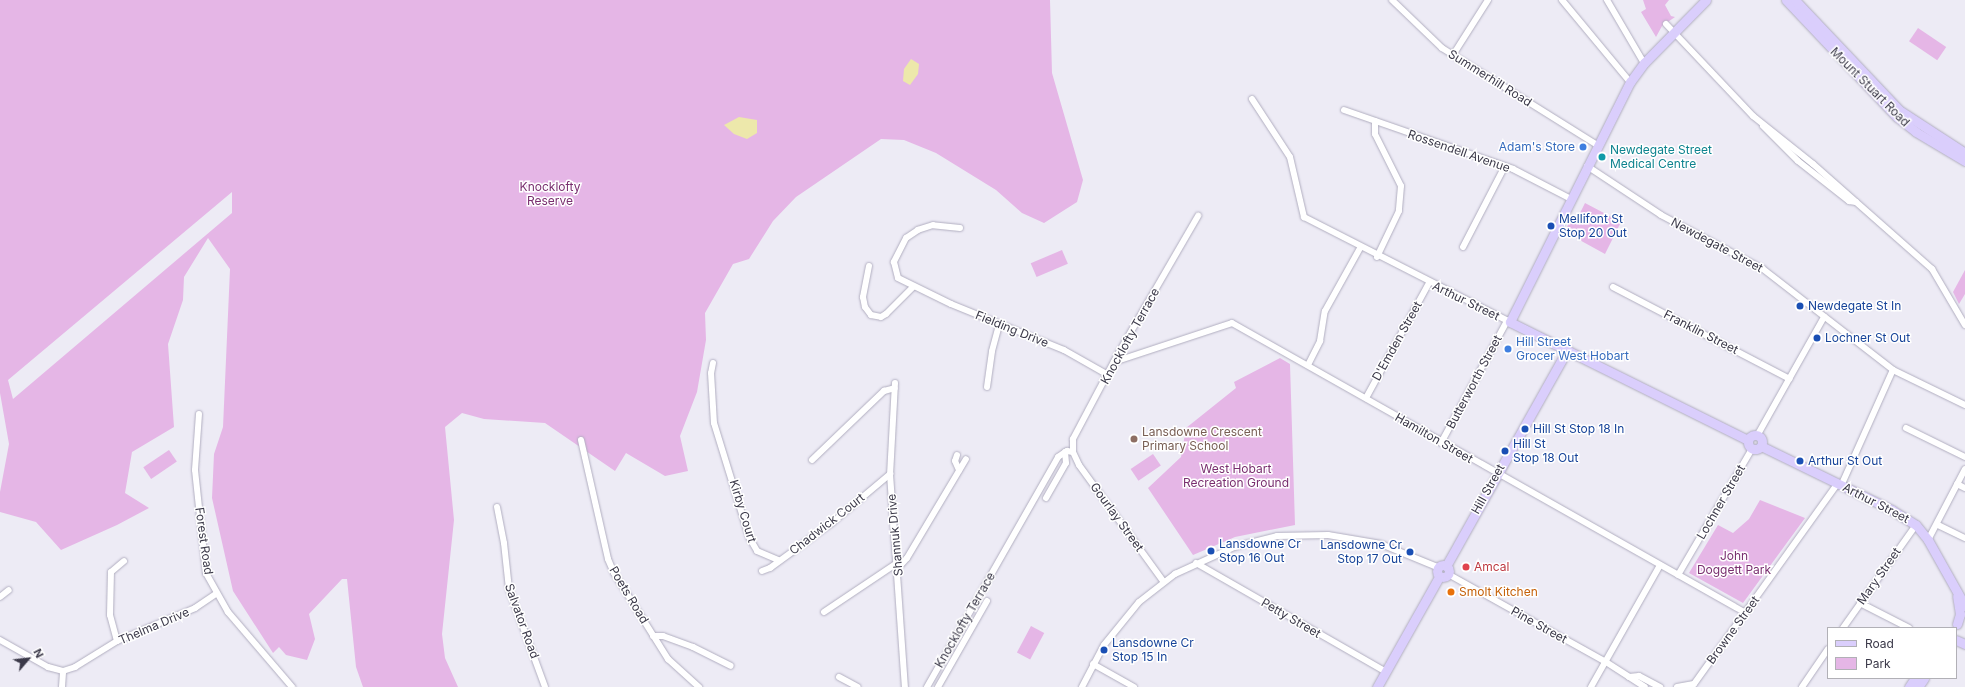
<!DOCTYPE html>
<style>
body{margin:0}
#map{position:relative;width:1965px;height:687px;overflow:hidden;background:#edebf5;font-family:Inter,sans-serif}
div>[style]{position:absolute}
.green>*{inset:0;background:#e5b6e6;transform-origin:0 0}
.water>*{inset:0;background:#ede8ab}
.roads{filter:drop-shadow(0 0 1px #b1aec0) drop-shadow(0 0 1px #b1aec0)}
.street>*{height:6px;margin:-3px;padding:0 3px;transform-origin:3px;border-radius:3px;background:#fff}
.secondary>*{height:9px;margin:-4.5px;padding:0 4.5px;transform-origin:4.5px;border-radius:4.5px;background:#dacefc}
.secondary>.ring{margin:-4.5px;padding:0;box-sizing:content-box;background:none;border:9px solid #dacefc;border-radius:50%}
.dots>*{width:11px;height:11px;translate:-50% -50%;box-sizing:border-box;border:2px solid #fff;border-radius:50%}
span{translate:-50% -50%;white-space:nowrap;text-align:center;line-height:1.15;-webkit-text-stroke:3px #fff;paint-order:stroke}
.street-label{font-size:12px;color:#3b3949}
.shop-label{font-size:12px;color:#366cbe}
.right{translate:-100% -50%;text-align:right}
.left{translate:0 -50%;text-align:left}
.culture-label{font-size:12px;color:#0d838f}
.park-label{font-size:12px;color:#792e6f}
.transit-label{font-size:12px;color:#164399}
.education-label{font-size:12px;color:#785e54}
.health-label{font-size:12px;color:#be3a42}
.food-label{font-size:12px;color:#c56008}
.legend{position:absolute;left:1827px;top:627px;width:130px;height:52px;box-sizing:border-box;background:#fff;border:1px solid #b1b0b6;margin:0;padding:5px 7px;list-style:none;font-size:12px;color:#3b3949}
.legend li{display:flex;align-items:center;gap:8px;height:20px}
.legend b{width:20px;border:1px solid #b1b0b6}
.north{position:absolute;left:8px;top:639px;width:40px;height:40px;-webkit-text-stroke:3px #fff;paint-order:stroke;rotate:62deg;font-size:11px;font-weight:700;line-height:16px;text-align:center;color:#3b3949}
.north::after{content:'';display:block;margin:auto;width:14px;height:18px;background:#3b3949;clip-path:polygon(50% 0,100% 100%,50% 72%,0 100%)}
</style>
<div id="map">
<div class="green">
<div style="clip-path:polygon(evenodd,0 0,1050px 0,1052px 73px,1083px 180px,1077px 202px,1044px 223px,1022px 213px,996px 190px,936px 153px,904px 140px,881px 139px,796px 197px,773px 221px,749px 259px,733px 264px,705px 313px,706px 340px,697px 392px,680px 436px,688px 471px,665px 476px,626px 453px,615px 471px,545px 423px,484px 419px,462px 413px,445px 427px,454px 520px,442px 634px,445px 658px,458px 687px,363px 687px,356px 667px,347px 579px,342px 579px,309px 614px,315px 639px,307px 660px,286px 655px,279px 647px,273px 653px,233px 591px,212px 498px,214px 454px,223px 427px,230px 269px,208px 238px,184px 277px,183px 300px,168px 344px,174px 427px,132px 452px,125px 493px,149px 508px,117px 525px,61px 550px,36px 522px,0 512px,0 492px,9px 444px,0 393px,0 0,232px 192px,232px 213px,13px 399px,8px 380px,232px 192px)"></div>
<div style="clip-path:polygon(1643px 0,1669px 0,1665px 5px,1671px 16px,1675px 17px,1662px 26px,1656px 37px,1641px 12px,1646px 9px)"></div>
<div style="left:1918px;top:28px;width:34px;height:16px;rotate:34deg"></div>
<div style="clip-path:polygon(1585px 203px,1621px 222px,1605px 254px,1565px 232px,1572px 216px,1578px 217px)"></div>
<div style="left:1062px;top:250px;width:15px;height:34px;rotate:67deg"></div>
<div style="clip-path:polygon(1965px 270px,1965px 294px,1959px 304px,1953px 292px)"></div>
<div style="clip-path:polygon(1280px 358px,1290px 364px,1295px 525px,1235px 537px,1193px 555px,1148px 488px,1181px 457px,1186px 428px,1236px 388px,1234px 382px)"></div>
<div style="left:169px;top:450px;width:14px;height:31px;rotate:56deg"></div>
<div style="left:1153px;top:454px;width:14px;height:27px;rotate:56deg"></div>
<div style="clip-path:polygon(1760px 500px,1805px 518px,1743px 603px,1689px 573px,1718px 525px,1733px 533px,1749px 519px)"></div>
<div style="left:1031px;top:626px;width:15px;height:30px;rotate:28deg"></div>
</div>
<div class="water">
<div style="clip-path:polygon(911px 59px,919px 64px,918px 74px,910px 85px,903px 81px,904px 69px)"></div>
<div style="clip-path:polygon(739px 117px,757px 120px,757px 133px,747px 139px,734px 134px,724px 125px)"></div>
</div>
<div class="roads">
<div class="street">
<div style="left:1392px;top:0;width:69px;rotate:43.8deg"></div>
<div style="left:1442px;top:48px;width:183px;rotate:32deg"></div>
<div style="left:1562px;top:0;width:107px;rotate:50.3deg"></div>
<div style="left:1607px;top:0;width:73px;rotate:59.6deg"></div>
<div style="left:1666px;top:24px;width:127px;rotate:46.6deg"></div>
<div style="left:1753px;top:116px;width:77px;rotate:38.7deg"></div>
<div style="left:1813px;top:164px;width:159px;rotate:41.4deg"></div>
<div style="left:1932px;top:269px;width:65px;rotate:59.5deg"></div>
<div style="left:1453px;top:55px;width:65px;rotate:-57.5deg"></div>
<div style="left:1252px;top:99px;width:69px;rotate:56.8deg"></div>
<div style="left:1290px;top:157px;width:62px;rotate:76.9deg"></div>
<div style="left:1304px;top:217px;width:231px;rotate:27deg"></div>
<div style="left:1344px;top:110px;width:179px;rotate:19.2deg"></div>
<div style="left:1513px;top:169px;width:65px;rotate:27.3deg"></div>
<div style="left:1375px;top:121px;width:13px;rotate:90deg"></div>
<div style="left:1375px;top:134px;width:58px;rotate:63.4deg"></div>
<div style="left:1401px;top:186px;width:25px;rotate:95deg"></div>
<div style="left:1399px;top:211px;width:51px;rotate:115.6deg"></div>
<div style="left:1763px;top:126px;width:49px;rotate:45deg"></div>
<div style="left:1798px;top:161px;width:65px;rotate:38.1deg"></div>
<div style="left:1849px;top:201px;width:7px;rotate:8deg"></div>
<div style="left:1587px;top:166px;width:89px;rotate:33.5deg"></div>
<div style="left:1661px;top:215px;width:115px;rotate:27.9deg"></div>
<div style="left:1763px;top:269px;width:165px;rotate:37.8deg"></div>
<div style="left:1893px;top:370px;width:80px;rotate:25.9deg"></div>
<div style="left:960px;top:228px;width:27px;rotate:-174deg"></div>
<div style="left:933px;top:225px;width:16px;rotate:162deg"></div>
<div style="left:918px;top:230px;width:14px;rotate:146deg"></div>
<div style="left:906px;top:238px;width:27px;rotate:117deg"></div>
<div style="left:894px;top:262px;width:16px;rotate:76deg"></div>
<div style="left:898px;top:278px;width:59px;rotate:26.1deg"></div>
<div style="left:951px;top:304px;width:122px;rotate:22.2deg"></div>
<div style="left:1064px;top:350px;width:51px;rotate:29.6deg"></div>
<div style="left:1463px;top:247px;width:91px;rotate:-62.6deg"></div>
<div style="left:869px;top:266px;width:32px;rotate:101deg"></div>
<div style="left:863px;top:297px;width:10px;rotate:79deg"></div>
<div style="left:865px;top:307px;width:10px;rotate:53deg"></div>
<div style="left:871px;top:315px;width:10px;rotate:11deg"></div>
<div style="left:881px;top:317px;width:6px;rotate:-31deg"></div>
<div style="left:886px;top:314px;width:38px;rotate:-45deg"></div>
<div style="left:1613px;top:287px;width:199px;rotate:27.5deg"></div>
<div style="left:1114px;top:362px;width:124px;rotate:-18.3deg"></div>
<div style="left:1232px;top:323px;width:588px;rotate:29.44deg"></div>
<div style="left:713px;top:363px;width:10px;rotate:101deg"></div>
<div style="left:711px;top:373px;width:50px;rotate:86.6deg"></div>
<div style="left:714px;top:423px;width:119px;rotate:72.9deg"></div>
<div style="left:749px;top:537px;width:16px;rotate:60deg"></div>
<div style="left:757px;top:551px;width:23px;rotate:23deg"></div>
<div style="left:1308px;top:365px;width:27px;rotate:-63deg"></div>
<div style="left:1320px;top:341px;width:30px;rotate:-81deg"></div>
<div style="left:1325px;top:311px;width:72px;rotate:-60.9deg"></div>
<div style="left:895px;top:383px;width:91px;rotate:93.1deg"></div>
<div style="left:890px;top:474px;width:214px;rotate:86deg"></div>
<div style="left:987px;top:387px;width:36px;rotate:-82deg"></div>
<div style="left:992px;top:351px;width:28px;rotate:-75deg"></div>
<div style="left:1366px;top:398px;width:131px;rotate:-61.3deg"></div>
<div style="left:199px;top:414px;width:56px;rotate:94.1deg"></div>
<div style="left:195px;top:470px;width:104px;rotate:83.9deg"></div>
<div style="left:206px;top:573px;width:45px;rotate:60.6deg"></div>
<div style="left:228px;top:612px;width:99px;rotate:49.5deg"></div>
<div style="left:1906px;top:428px;width:66px;rotate:26.2deg"></div>
<div style="left:1757px;top:436px;width:137px;rotate:-60.6deg"></div>
<div style="left:581px;top:440px;width:122px;rotate:77.2deg"></div>
<div style="left:608px;top:559px;width:15px;rotate:67deg"></div>
<div style="left:614px;top:573px;width:102px;rotate:57.9deg"></div>
<div style="left:668px;top:659px;width:42px;rotate:42.1deg"></div>
<div style="left:1441px;top:443px;width:139px;rotate:-61.6deg"></div>
<div style="left:1073px;top:452px;width:14px;rotate:65deg"></div>
<div style="left:1079px;top:465px;width:143px;rotate:54.1deg"></div>
<div style="left:957px;top:455px;width:6px;rotate:108deg"></div>
<div style="left:955px;top:461px;width:10px;rotate:66deg"></div>
<div style="left:812px;top:460px;width:100px;rotate:-43.8deg"></div>
<div style="left:884px;top:391px;width:11px;rotate:-15deg"></div>
<div style="left:1957px;top:484px;width:9px;rotate:27deg"></div>
<div style="left:1841px;top:486px;width:127px;rotate:-65.9deg"></div>
<div style="left:1046px;top:498px;width:40px;rotate:-60.3deg"></div>
<div style="left:1066px;top:463px;width:11px;rotate:-95deg"></div>
<div style="left:497px;top:507px;width:37px;rotate:79deg"></div>
<div style="left:504px;top:543px;width:46px;rotate:83.8deg"></div>
<div style="left:509px;top:589px;width:104px;rotate:69.8deg"></div>
<div style="left:1938px;top:525px;width:30px;rotate:26deg"></div>
<div style="left:1928px;top:540px;width:80px;rotate:-62.5deg"></div>
<div style="left:1196px;top:563px;width:219px;rotate:29.8deg"></div>
<div style="left:898px;top:568px;width:13px;rotate:-48deg"></div>
<div style="left:907px;top:558px;width:115px;rotate:-59.2deg"></div>
<div style="left:762px;top:571px;width:9px;rotate:-21deg"></div>
<div style="left:770px;top:568px;width:78px;rotate:-36.1deg"></div>
<div style="left:833px;top:522px;width:75px;rotate:-40.1deg"></div>
<div style="left:1448px;top:574px;width:181px;rotate:29.1deg"></div>
<div style="left:1606px;top:662px;width:46px;rotate:32.7deg"></div>
<div style="left:1678px;top:575px;width:146px;rotate:-59.6deg"></div>
<div style="left:0;top:597px;width:11px;rotate:-38deg"></div>
<div style="left:1860px;top:603px;width:55px;rotate:27deg"></div>
<div style="left:824px;top:612px;width:88px;rotate:-33.9deg"></div>
<div style="left:1843px;top:628px;width:126px;rotate:-54.7deg"></div>
<div style="left:653px;top:636px;width:10px"></div>
<div style="left:663px;top:636px;width:32px;rotate:20deg"></div>
<div style="left:693px;top:647px;width:42px;rotate:26.6deg"></div>
<div style="left:0;top:640px;width:55px;rotate:29.4deg"></div>
<div style="left:48px;top:667px;width:16px;rotate:15deg"></div>
<div style="left:117px;top:641px;width:27px;rotate:-105deg"></div>
<div style="left:110px;top:615px;width:43px;rotate:-88.7deg"></div>
<div style="left:111px;top:572px;width:17px;rotate:-40deg"></div>
<div style="left:1093px;top:664px;width:47px;rotate:29.3deg"></div>
<div style="left:839px;top:677px;width:21px;rotate:28deg"></div>
<div style="left:1629px;top:677px;width:10px;rotate:-6deg"></div>
<div style="left:1639px;top:676px;width:24px;rotate:28deg"></div>
<div style="left:62px;top:687px;width:16px;rotate:-86deg"></div>
<div style="left:63px;top:671px;width:13px;rotate:-18deg"></div>
<div style="left:75px;top:667px;width:49px;rotate:-31.8deg"></div>
<div style="left:117px;top:641px;width:85px;rotate:-22.9deg"></div>
<div style="left:195px;top:608px;width:25px;rotate:-34deg"></div>
<div style="left:927px;top:687px;width:265px;rotate:-60.3deg"></div>
<div style="left:1058px;top:457px;width:11px;rotate:-34deg"></div>
<div style="left:1067px;top:451px;width:6px;rotate:9deg"></div>
<div style="left:1073px;top:452px;width:13px;rotate:-90deg"></div>
<div style="left:1073px;top:439px;width:96px;rotate:-62.1deg"></div>
<div style="left:1118px;top:354px;width:160px;rotate:-59.9deg"></div>
<div style="left:938px;top:687px;width:99px;rotate:-60.3deg"></div>
<div style="left:1082px;top:687px;width:47px;rotate:-62.4deg"></div>
<div style="left:1104px;top:645px;width:55px;rotate:-50.9deg"></div>
<div style="left:1139px;top:602px;width:46px;rotate:-37.9deg"></div>
<div style="left:1175px;top:574px;width:65px;rotate:-24.6deg"></div>
<div style="left:1234px;top:547px;width:44px;rotate:-14.3deg"></div>
<div style="left:1277px;top:536px;width:51px;rotate:-1.1deg"></div>
<div style="left:1328px;top:535px;width:54px;rotate:9.6deg"></div>
<div style="left:1381px;top:544px;width:61px;rotate:22.3deg"></div>
<div style="left:1591px;top:687px;width:140px;rotate:-60.5deg"></div>
<div style="left:1677px;top:687px;width:17px;rotate:-10deg"></div>
<div style="left:1694px;top:684px;width:246px;rotate:-54.4deg"></div>
<div style="left:1802px;top:687px;width:46px;rotate:-55.6deg"></div>
</div>
<div class="secondary">
<div style="left:1706px;top:0;width:88px;rotate:134.5deg"></div>
<div style="left:1644px;top:63px;width:24px;rotate:126deg"></div>
<div style="left:1630px;top:82px;width:268px;rotate:116.6deg"></div>
<div style="left:1510px;top:322px;width:266px;rotate:26.4deg"></div>
<div style="left:1786px;top:0;width:161px;rotate:46.5deg"></div>
<div style="left:1897px;top:117px;width:24px;rotate:38deg"></div>
<div style="left:1916px;top:132px;width:57px;rotate:30.6deg"></div>
<div style="left:1795px;top:0;width:151px;rotate:46.6deg"></div>
<div style="left:1899px;top:110px;width:79px;rotate:33.1deg"></div>
<div class="ring" style="left:1748px;top:435px;width:5px;height:5px"></div>
<div style="left:1761px;top:446px;width:146px;rotate:26deg"></div>
<div style="left:1892px;top:510px;width:28px;rotate:32deg"></div>
<div style="left:1916px;top:525px;width:19px;rotate:51deg"></div>
<div style="left:1928px;top:540px;width:76px;rotate:60.7deg"></div>
<div class="ring" style="left:1437px;top:565px;width:3px;height:3px"></div>
<div style="left:1446px;top:566px;width:248px;rotate:-60.7deg"></div>
<div style="left:1957px;top:624px;width:10px;rotate:-73deg"></div>
<div style="left:1960px;top:614px;width:18px;rotate:-99deg"></div>
<div style="left:1956px;top:640px;width:10px;rotate:24deg"></div>
<div style="left:1377px;top:687px;width:126px;rotate:-60.6deg"></div>
<div style="left:1909px;top:687px;width:11px;rotate:-56deg"></div>
<div style="left:1918px;top:687px;width:11px;rotate:-56deg"></div>
</div>
</div>
<div class="dots">
<div style="left:1583px;top:147px;background:#3f7fe0"></div>
<div style="left:1602px;top:157px;background:#0f9aa8"></div>
<div style="left:1551px;top:226px;background:#1a4fb4"></div>
<div style="left:1800px;top:306px;background:#1a4fb4"></div>
<div style="left:1817px;top:338px;background:#1a4fb4"></div>
<div style="left:1508px;top:349px;background:#3f7fe0"></div>
<div style="left:1525px;top:429px;background:#1a4fb4"></div>
<div style="left:1134px;top:439px;background:#8d6e63"></div>
<div style="left:1505px;top:451px;background:#1a4fb4"></div>
<div style="left:1800px;top:461px;background:#1a4fb4"></div>
<div style="left:1211px;top:551px;background:#1a4fb4"></div>
<div style="left:1410px;top:552px;background:#1a4fb4"></div>
<div style="left:1466px;top:567px;background:#e0444e"></div>
<div style="left:1451px;top:592px;background:#e8710a"></div>
<div style="left:1104px;top:650px;background:#1a4fb4"></div>
</div>
<div class="street-label">
<span style="left:1490px;top:78px;rotate:32deg">Summerhill Road</span>
<span style="left:1870px;top:87px;rotate:45deg">Mount Stuart Road</span>
<span style="left:1459px;top:151px;rotate:19deg">Rossendell Avenue</span>
<span style="left:1717px;top:245px;rotate:28deg">Newdegate Street</span>
<span style="left:1466px;top:301px;rotate:26deg">Arthur Street</span>
<span style="left:1012px;top:329px;rotate:22deg">Fielding Drive</span>
<span style="left:1701px;top:332px;rotate:27deg">Franklin Street</span>
<span style="left:1130px;top:336px;rotate:-61deg">Knocklofty Terrace</span>
<span style="left:1397px;top:341px;rotate:-61deg">D'Emden Street</span>
<span style="left:1474px;top:382px;rotate:-62deg">Butterworth Street</span>
<span style="left:1434px;top:438px;rotate:30deg">Hamilton Street</span>
<span style="left:1488px;top:489px;rotate:-61deg">Hill Street</span>
<span style="left:1721px;top:502px;rotate:-60deg">Lochner Street</span>
<span style="left:1876px;top:503px;rotate:27deg">Arthur Street</span>
<span style="left:743px;top:511px;rotate:73deg">Kirby Court</span>
<span style="left:1117px;top:517px;rotate:54deg">Gourlay Street</span>
<span style="left:827px;top:524px;rotate:-38deg">Chadwick Court</span>
<span style="left:895px;top:535px;rotate:-95deg">Shannuk Drive</span>
<span style="left:204px;top:541px;rotate:82deg">Forest Road</span>
<span style="left:1879px;top:576px;rotate:-55deg">Mary Street</span>
<span style="left:629px;top:595px;rotate:59deg">Poets Road</span>
<span style="left:1291px;top:618px;rotate:30deg">Petty Street</span>
<span style="left:965px;top:620px;rotate:-60deg">Knocklofty Terrace</span>
<span style="left:522px;top:621px;rotate:70deg">Salvator Road</span>
<span style="left:1539px;top:625px;rotate:29deg">Pine Street</span>
<span style="left:154px;top:626px;rotate:-23deg">Thelma Drive</span>
<span style="left:1733px;top:630px;rotate:-54deg">Browne Street</span>
</div>
<div class="shop-label">
<span class="right" style="left:1575px;top:147px">Adam's Store</span>
<span class="left" style="left:1516px;top:349px">Hill Street<br>Grocer West Hobart</span>
</div>
<div class="culture-label">
<span class="left" style="left:1610px;top:157px">Newdegate Street<br>Medical Centre</span>
</div>
<div class="park-label">
<span style="left:550px;top:194px">Knocklofty<br>Reserve</span>
<span style="left:1236px;top:476px">West Hobart<br>Recreation Ground</span>
<span style="left:1734px;top:563px">John<br>Doggett Park</span>
</div>
<div class="transit-label">
<span class="left" style="left:1559px;top:226px">Mellifont St<br>Stop 20 Out</span>
<span class="left" style="left:1808px;top:306px">Newdegate St In</span>
<span class="left" style="left:1825px;top:338px">Lochner St Out</span>
<span class="left" style="left:1533px;top:429px">Hill St Stop 18 In</span>
<span class="left" style="left:1513px;top:451px">Hill St<br>Stop 18 Out</span>
<span class="left" style="left:1808px;top:461px">Arthur St Out</span>
<span class="left" style="left:1219px;top:551px">Lansdowne Cr<br>Stop 16 Out</span>
<span class="right" style="left:1402px;top:552px">Lansdowne Cr<br>Stop 17 Out</span>
<span class="left" style="left:1112px;top:650px">Lansdowne Cr<br>Stop 15 In</span>
</div>
<div class="education-label">
<span class="left" style="left:1142px;top:439px">Lansdowne Crescent<br>Primary School</span>
</div>
<div class="health-label">
<span class="left" style="left:1474px;top:567px">Amcal</span>
</div>
<div class="food-label">
<span class="left" style="left:1459px;top:592px">Smolt Kitchen</span>
</div>
<ul class="legend">
<li><b style="height:5px;background:#dacefc"></b>Road</li>
<li><b style="height:11px;background:#e5b6e6"></b>Park</li>
</ul>
<div class="north">N</div>
</div>
